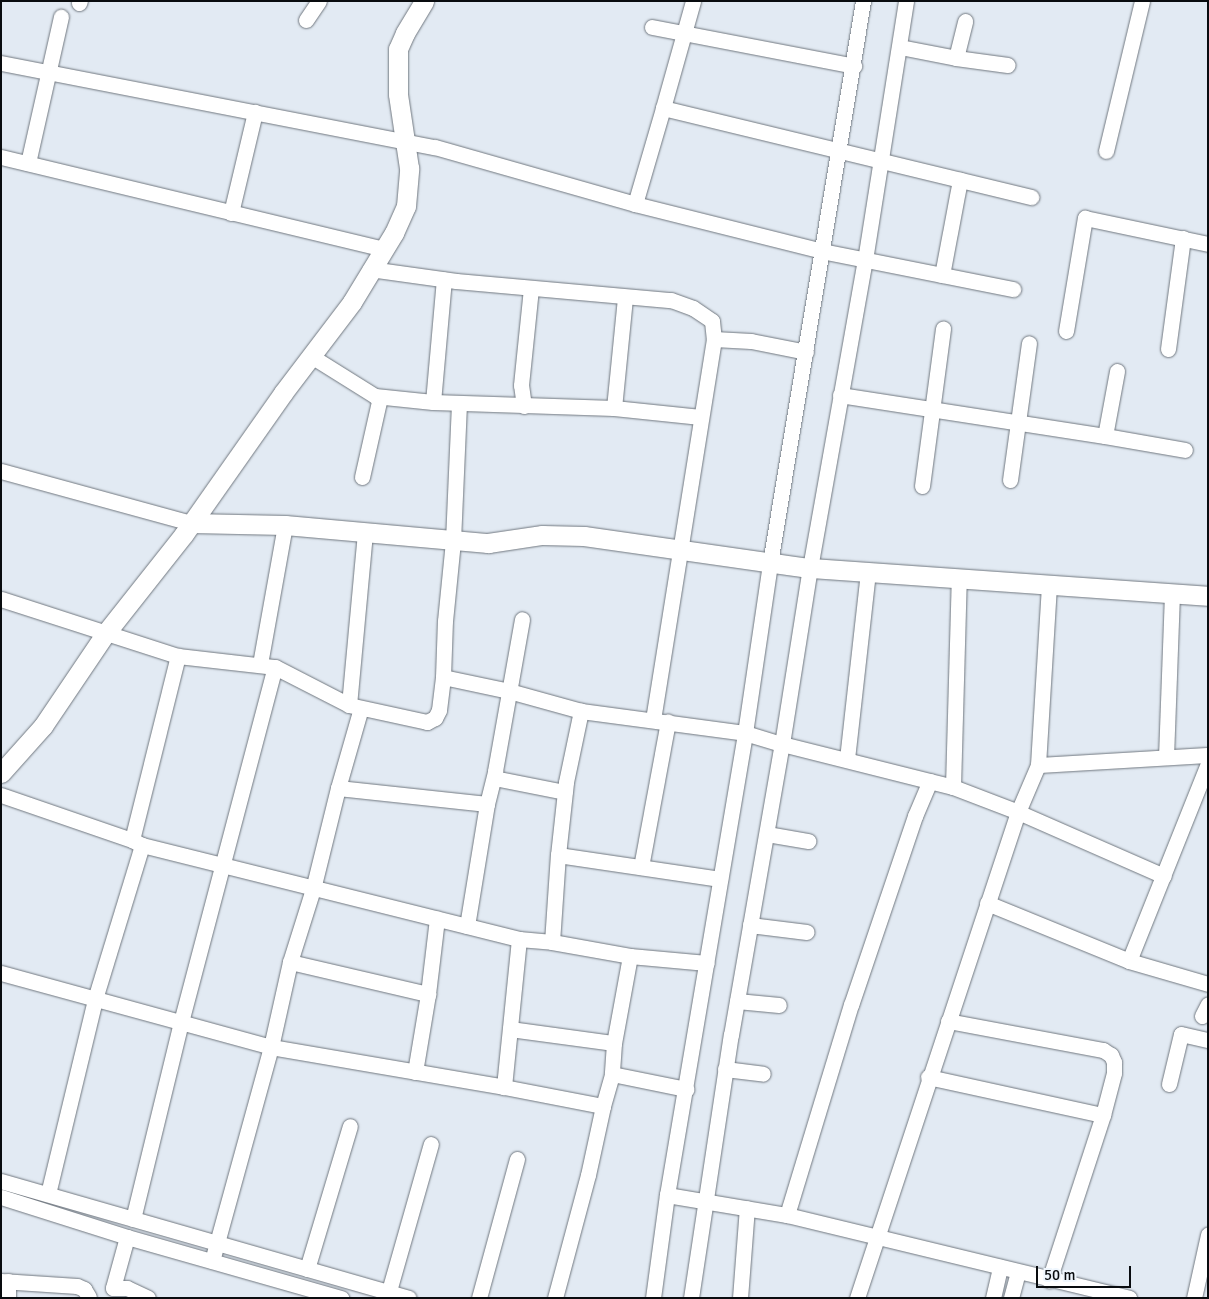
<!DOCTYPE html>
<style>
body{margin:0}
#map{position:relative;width:1209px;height:1299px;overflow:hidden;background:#e2eaf3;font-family:Signika,sans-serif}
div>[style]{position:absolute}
.roads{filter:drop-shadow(0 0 1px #70777f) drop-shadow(0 0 1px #70777f)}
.minor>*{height:15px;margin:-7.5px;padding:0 7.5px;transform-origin:7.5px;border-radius:7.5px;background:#fff}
.tertiary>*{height:19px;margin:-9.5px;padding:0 9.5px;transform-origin:9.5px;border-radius:9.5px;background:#fff}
span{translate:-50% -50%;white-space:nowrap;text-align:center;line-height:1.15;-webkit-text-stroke:4px #f0f7fe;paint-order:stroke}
.frame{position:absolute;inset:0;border:2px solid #090c0f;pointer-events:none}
.scale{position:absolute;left:1036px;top:1266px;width:95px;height:22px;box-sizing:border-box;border:2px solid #090c0f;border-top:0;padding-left:6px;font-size:15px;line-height:18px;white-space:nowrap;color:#090c0f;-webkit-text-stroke:4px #f0f7fe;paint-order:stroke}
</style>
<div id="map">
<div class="roads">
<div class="minor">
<div style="left:79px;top:3px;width:2px;rotate:-63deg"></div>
<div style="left:306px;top:20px;width:23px;rotate:-56deg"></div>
<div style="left:652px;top:27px;width:206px;rotate:10.9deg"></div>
<div style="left:900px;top:47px;width:57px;rotate:11.1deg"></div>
<div style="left:956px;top:58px;width:38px;rotate:-76deg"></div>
<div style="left:956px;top:58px;width:52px;rotate:7.7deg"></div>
<div style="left:1px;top:63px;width:442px;rotate:11deg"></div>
<div style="left:435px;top:147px;width:208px;rotate:15.9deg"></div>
<div style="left:635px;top:204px;width:193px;rotate:14.1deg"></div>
<div style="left:822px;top:251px;width:195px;rotate:11.3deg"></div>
<div style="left:663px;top:108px;width:111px;rotate:-74.3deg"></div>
<div style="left:1106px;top:151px;width:154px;rotate:-76.5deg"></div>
<div style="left:1px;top:157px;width:394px;rotate:13.5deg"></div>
<div style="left:28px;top:163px;width:150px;rotate:-77.3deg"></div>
<div style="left:635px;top:204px;width:100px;rotate:-73.7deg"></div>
<div style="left:663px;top:108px;width:379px;rotate:13.6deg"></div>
<div style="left:231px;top:213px;width:104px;rotate:-76.6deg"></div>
<div style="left:370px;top:269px;width:87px;rotate:7.9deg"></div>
<div style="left:456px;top:281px;width:216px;rotate:5.1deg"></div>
<div style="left:671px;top:300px;width:23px;rotate:20deg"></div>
<div style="left:693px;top:308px;width:23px;rotate:34deg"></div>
<div style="left:712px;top:321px;width:18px;rotate:84deg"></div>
<div style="left:714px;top:339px;width:385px;rotate:99.1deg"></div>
<div style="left:942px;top:275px;width:97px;rotate:-79.3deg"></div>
<div style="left:1066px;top:331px;width:115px;rotate:-80.5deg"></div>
<div style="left:1085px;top:218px;width:126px;rotate:11.9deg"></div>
<div style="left:714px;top:339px;width:37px;rotate:3deg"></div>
<div style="left:751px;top:341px;width:56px;rotate:11.3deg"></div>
<div style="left:1168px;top:349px;width:112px;rotate:-82.3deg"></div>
<div style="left:311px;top:356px;width:75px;rotate:32deg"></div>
<div style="left:375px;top:396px;width:58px;rotate:5.9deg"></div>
<div style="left:433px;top:402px;width:123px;rotate:-84.9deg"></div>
<div style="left:840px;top:395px;width:268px;rotate:8.8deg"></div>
<div style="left:1105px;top:436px;width:66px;rotate:-79.5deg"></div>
<div style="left:433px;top:402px;width:181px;rotate:1.9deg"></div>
<div style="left:614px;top:408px;width:111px;rotate:-84.3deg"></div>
<div style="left:524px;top:406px;width:21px;rotate:-98deg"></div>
<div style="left:521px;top:385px;width:97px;rotate:-84.1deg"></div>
<div style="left:614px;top:408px;width:87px;rotate:5.9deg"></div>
<div style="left:1105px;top:436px;width:81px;rotate:9.9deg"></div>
<div style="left:1px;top:471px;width:197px;rotate:15.3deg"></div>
<div style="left:362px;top:477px;width:82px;rotate:-77.3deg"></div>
<div style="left:1010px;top:480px;width:138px;rotate:-82.1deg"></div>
<div style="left:922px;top:486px;width:159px;rotate:-82.4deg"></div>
<div style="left:1px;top:599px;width:186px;rotate:17.9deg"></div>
<div style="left:178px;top:656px;width:98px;rotate:6.5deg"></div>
<div style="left:275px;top:667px;width:83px;rotate:27.2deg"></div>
<div style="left:349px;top:705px;width:80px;rotate:12.3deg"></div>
<div style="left:427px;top:722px;width:9px;rotate:-27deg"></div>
<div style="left:435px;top:718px;width:9px;rotate:-63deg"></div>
<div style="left:439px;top:710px;width:33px;rotate:-83deg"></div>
<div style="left:443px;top:677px;width:56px;rotate:-88deg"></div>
<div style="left:445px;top:621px;width:80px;rotate:-84.3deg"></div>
<div style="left:453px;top:541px;width:138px;rotate:-87.5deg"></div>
<div style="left:260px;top:664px;width:141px;rotate:-79.8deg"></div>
<div style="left:443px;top:677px;width:67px;rotate:12deg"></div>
<div style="left:509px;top:691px;width:75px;rotate:15.5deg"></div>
<div style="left:581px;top:711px;width:165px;rotate:7.6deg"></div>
<div style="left:745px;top:733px;width:39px;rotate:17deg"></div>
<div style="left:782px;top:744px;width:176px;rotate:14.1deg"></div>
<div style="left:953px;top:787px;width:70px;rotate:21deg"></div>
<div style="left:1018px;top:812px;width:159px;rotate:23.7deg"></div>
<div style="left:349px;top:705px;width:172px;rotate:-84.7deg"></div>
<div style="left:1166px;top:757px;width:164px;rotate:-87.9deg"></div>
<div style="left:847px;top:759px;width:189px;rotate:-83.6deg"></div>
<div style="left:1038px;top:765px;width:170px;rotate:-3.4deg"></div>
<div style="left:494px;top:778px;width:72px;rotate:11.2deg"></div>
<div style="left:953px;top:787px;width:209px;rotate:-88.4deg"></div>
<div style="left:338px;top:788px;width:150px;rotate:6.1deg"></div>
<div style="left:1px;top:795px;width:139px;rotate:19deg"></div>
<div style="left:132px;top:840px;width:11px;rotate:27deg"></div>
<div style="left:142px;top:845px;width:389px;rotate:14deg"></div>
<div style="left:519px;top:939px;width:33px;rotate:5deg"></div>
<div style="left:552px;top:942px;width:79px;rotate:10.2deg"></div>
<div style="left:630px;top:956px;width:77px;rotate:5.2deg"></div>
<div style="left:767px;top:834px;width:42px;rotate:9.7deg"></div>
<div style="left:132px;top:840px;width:190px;rotate:-76deg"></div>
<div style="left:558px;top:855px;width:164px;rotate:8.4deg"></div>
<div style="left:641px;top:867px;width:148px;rotate:-79.5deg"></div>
<div style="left:987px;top:903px;width:153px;rotate:22.2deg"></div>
<div style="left:1129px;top:961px;width:213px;rotate:-68.2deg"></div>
<div style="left:750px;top:925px;width:57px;rotate:7deg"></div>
<div style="left:467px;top:926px;width:124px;rotate:-80.7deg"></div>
<div style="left:487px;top:804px;width:34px;rotate:-76deg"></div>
<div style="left:495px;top:771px;width:154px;rotate:-79.9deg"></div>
<div style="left:519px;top:939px;width:149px;rotate:95.8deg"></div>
<div style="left:504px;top:1087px;width:101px;rotate:10.9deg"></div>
<div style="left:603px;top:1106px;width:33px;rotate:-74deg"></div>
<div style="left:552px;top:942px;width:87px;rotate:-86.1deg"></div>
<div style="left:558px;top:855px;width:73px;rotate:-83.7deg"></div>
<div style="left:566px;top:782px;width:73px;rotate:-78.1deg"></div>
<div style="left:630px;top:956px;width:88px;rotate:100.4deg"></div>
<div style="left:614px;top:1043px;width:31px;rotate:94deg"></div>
<div style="left:612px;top:1074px;width:76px;rotate:11.5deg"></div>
<div style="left:1129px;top:961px;width:82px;rotate:16.2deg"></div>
<div style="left:290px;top:962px;width:142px;rotate:13.1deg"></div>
<div style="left:1px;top:973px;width:280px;rotate:15.3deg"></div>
<div style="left:271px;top:1047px;width:236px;rotate:9.7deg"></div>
<div style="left:737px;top:1001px;width:42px;rotate:5.4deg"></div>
<div style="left:1202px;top:1016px;width:13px;rotate:-63deg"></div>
<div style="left:948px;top:1021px;width:158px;rotate:10.6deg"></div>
<div style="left:1103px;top:1050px;width:9px;rotate:32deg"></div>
<div style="left:1111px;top:1055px;width:8px;rotate:67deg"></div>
<div style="left:1114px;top:1062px;width:11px;rotate:90deg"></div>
<div style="left:1114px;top:1073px;width:43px;rotate:104.7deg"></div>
<div style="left:1103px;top:1115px;width:174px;rotate:108.1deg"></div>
<div style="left:510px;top:1029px;width:105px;rotate:7.7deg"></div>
<div style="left:725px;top:1069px;width:38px;rotate:7deg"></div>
<div style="left:415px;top:1072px;width:79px;rotate:-80.5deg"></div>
<div style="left:428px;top:994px;width:76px;rotate:-83.2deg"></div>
<div style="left:928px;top:1077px;width:179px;rotate:12.3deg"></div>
<div style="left:1169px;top:1084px;width:51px;rotate:-76.5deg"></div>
<div style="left:1181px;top:1034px;width:28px;rotate:13deg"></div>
<div style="left:1px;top:1181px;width:424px;rotate:16deg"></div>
<div style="left:48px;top:1194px;width:201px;rotate:-76.4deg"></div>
<div style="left:95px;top:999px;width:161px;rotate:-73deg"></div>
<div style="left:667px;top:1195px;width:122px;rotate:9.5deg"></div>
<div style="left:787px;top:1215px;width:352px;rotate:13.6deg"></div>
<div style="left:1px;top:1197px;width:132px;rotate:17.6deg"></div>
<div style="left:127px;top:1237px;width:223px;rotate:15.9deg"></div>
<div style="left:787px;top:1215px;width:220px;rotate:-73.1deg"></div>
<div style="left:851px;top:1005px;width:200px;rotate:-71.3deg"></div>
<div style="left:915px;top:816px;width:38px;rotate:-67deg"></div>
<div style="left:133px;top:1219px;width:203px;rotate:-76.3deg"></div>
<div style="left:181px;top:1022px;width:367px;rotate:-75.2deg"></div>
<div style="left:127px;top:1237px;width:53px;rotate:105.4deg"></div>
<div style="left:113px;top:1288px;width:14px"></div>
<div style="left:127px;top:1288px;width:23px;rotate:25deg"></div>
<div style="left:212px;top:1261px;width:222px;rotate:-74.6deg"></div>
<div style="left:271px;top:1047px;width:87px;rotate:-77.4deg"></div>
<div style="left:290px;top:962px;width:77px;rotate:-72.5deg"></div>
<div style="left:313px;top:889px;width:104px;rotate:-76.1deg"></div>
<div style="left:338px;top:788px;width:83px;rotate:-74deg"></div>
<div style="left:307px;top:1269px;width:149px;rotate:-73.3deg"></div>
<div style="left:1px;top:1281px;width:76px;rotate:3.8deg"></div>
<div style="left:77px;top:1286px;width:8px;rotate:23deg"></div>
<div style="left:84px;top:1289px;width:9px;rotate:58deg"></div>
<div style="left:8px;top:1298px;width:17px;rotate:-90deg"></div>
<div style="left:387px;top:1298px;width:160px;rotate:-74.1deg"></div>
<div style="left:479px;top:1298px;width:144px;rotate:-74.7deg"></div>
<div style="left:555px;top:1298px;width:127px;rotate:-75deg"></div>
<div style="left:588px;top:1175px;width:71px;rotate:-77.7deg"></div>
<div style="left:653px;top:1298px;width:104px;rotate:-82.3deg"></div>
<div style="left:667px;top:1195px;width:469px;rotate:-80.4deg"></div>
<div style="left:745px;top:733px;width:172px;rotate:-81.6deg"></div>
<div style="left:770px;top:563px;width:570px;rotate:-80.6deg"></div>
<div style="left:691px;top:1298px;width:266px;rotate:-81.4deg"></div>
<div style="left:731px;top:1035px;width:295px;rotate:-80.1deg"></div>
<div style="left:782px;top:744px;width:178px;rotate:-81deg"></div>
<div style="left:810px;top:568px;width:313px;rotate:-79.9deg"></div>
<div style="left:865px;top:260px;width:262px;rotate:-81deg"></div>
<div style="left:740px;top:1298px;width:90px;rotate:-85.6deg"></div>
<div style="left:857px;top:1298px;width:512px;rotate:-71.67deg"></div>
<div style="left:1018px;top:812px;width:51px;rotate:-66.9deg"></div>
<div style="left:1038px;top:765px;width:181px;rotate:-86.5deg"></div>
<div style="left:993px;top:1298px;width:32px;rotate:-77deg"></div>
<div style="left:1011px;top:1298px;width:27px;rotate:-75deg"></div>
<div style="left:1194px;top:1298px;width:65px;rotate:-77.5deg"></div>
</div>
<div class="tertiary">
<div style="left:191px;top:523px;width:94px;rotate:1.2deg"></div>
<div style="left:285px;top:525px;width:204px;rotate:5.1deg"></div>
<div style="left:488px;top:543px;width:55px;rotate:-8.4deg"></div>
<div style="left:542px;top:535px;width:42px;rotate:1.4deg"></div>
<div style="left:584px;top:536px;width:228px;rotate:8.1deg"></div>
<div style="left:810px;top:568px;width:399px;rotate:4deg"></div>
<div style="left:1px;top:773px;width:63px;rotate:-48.2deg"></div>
<div style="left:43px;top:726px;width:111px;rotate:-56deg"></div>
<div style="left:105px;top:634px;width:127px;rotate:-51.7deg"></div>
<div style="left:184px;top:534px;width:172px;rotate:-54.9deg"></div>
<div style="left:283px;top:393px;width:114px;rotate:-52.8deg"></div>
<div style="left:352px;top:302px;width:81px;rotate:-58.7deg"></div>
<div style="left:394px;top:233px;width:30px;rotate:-66deg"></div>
<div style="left:406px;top:206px;width:38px;rotate:-85deg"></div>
<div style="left:409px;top:168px;width:75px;rotate:-98.5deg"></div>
<div style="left:398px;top:94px;width:45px;rotate:-90deg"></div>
<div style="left:398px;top:49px;width:17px;rotate:-66deg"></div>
<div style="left:405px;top:33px;width:37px;rotate:-59deg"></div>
</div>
</div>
<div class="frame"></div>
<div class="scale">50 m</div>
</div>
